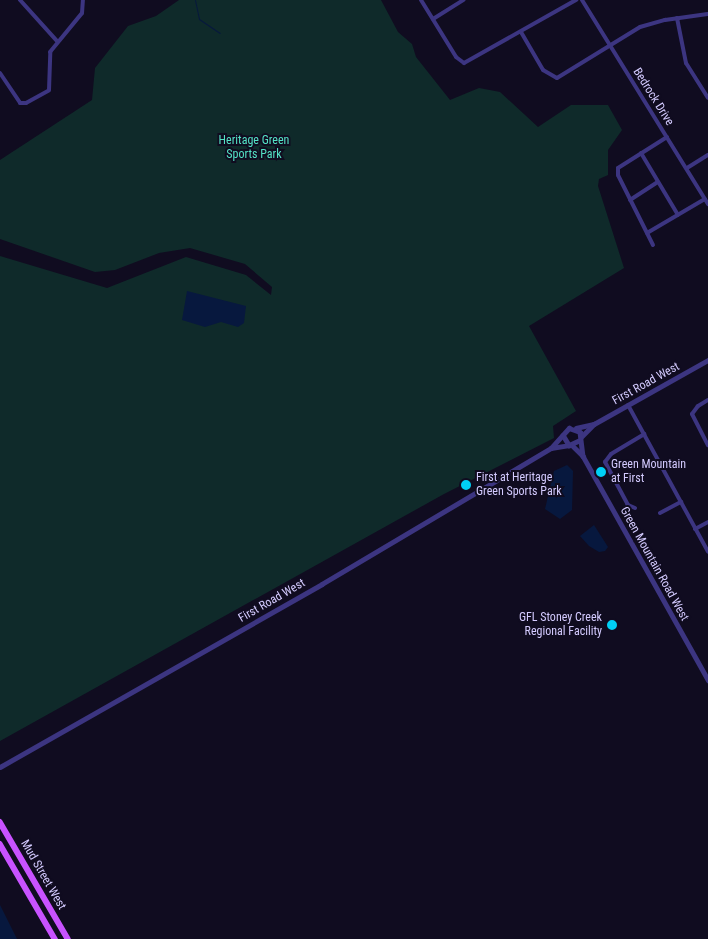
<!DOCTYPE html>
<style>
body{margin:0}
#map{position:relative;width:708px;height:939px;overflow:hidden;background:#100c20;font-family:"Roboto Condensed",sans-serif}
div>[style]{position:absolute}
.green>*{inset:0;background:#0f2a2a}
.water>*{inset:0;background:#07183e}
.stream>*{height:1px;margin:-0.5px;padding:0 0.5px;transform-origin:0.5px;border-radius:0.5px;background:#07183e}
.minor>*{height:4px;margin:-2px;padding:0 2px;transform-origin:2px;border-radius:2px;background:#3c3581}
.tertiary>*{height:4.5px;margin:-2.25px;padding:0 2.25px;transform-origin:2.25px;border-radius:2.25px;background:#3c3581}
.primary>*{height:5.5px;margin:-2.75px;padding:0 2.75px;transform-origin:2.75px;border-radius:2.75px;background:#c852ff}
.dots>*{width:14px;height:14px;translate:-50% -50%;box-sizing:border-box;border:2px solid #100c20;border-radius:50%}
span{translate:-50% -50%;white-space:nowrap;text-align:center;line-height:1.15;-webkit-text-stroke:4px #100c20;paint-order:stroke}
.street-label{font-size:12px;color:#d4cbff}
.park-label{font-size:12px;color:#54e2c6}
.poi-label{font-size:12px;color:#d4cbff}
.left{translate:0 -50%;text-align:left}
.right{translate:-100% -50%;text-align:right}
</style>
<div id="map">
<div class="green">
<div style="clip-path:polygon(179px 0,381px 0,398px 32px,412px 44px,416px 57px,450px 100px,479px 88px,500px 92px,538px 127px,571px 105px,608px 105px,622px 130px,608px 150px,608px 175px,599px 179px,598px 186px,624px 268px,529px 326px,576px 411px,553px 426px,554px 438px,444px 494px,0 741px,0 256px,107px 288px,186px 257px,246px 275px,271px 295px,272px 287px,245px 264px,190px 248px,159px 253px,115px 270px,95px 272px,0 239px,0 160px,92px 100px,95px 68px,128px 26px,156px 16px)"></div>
</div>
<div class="water">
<div style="clip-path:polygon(187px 291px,246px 306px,244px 323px,238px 327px,221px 322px,205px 327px,182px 320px)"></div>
<div style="clip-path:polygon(567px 465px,573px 471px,572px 510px,560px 519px,545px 509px,554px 471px)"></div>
<div style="clip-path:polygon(594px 525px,608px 547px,605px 551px,599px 552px,589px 546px,580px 536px)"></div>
<div style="clip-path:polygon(0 905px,17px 939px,0 939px)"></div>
</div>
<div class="stream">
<div style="left:195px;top:0;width:19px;rotate:78deg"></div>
<div style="left:199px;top:19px;width:25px;rotate:34deg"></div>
</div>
<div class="minor">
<div style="left:20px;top:0;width:55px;rotate:47.9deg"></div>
<div style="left:421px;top:0;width:67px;rotate:58.4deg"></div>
<div style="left:456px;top:57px;width:10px;rotate:37deg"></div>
<div style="left:464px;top:63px;width:129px;rotate:-29.4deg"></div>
<div style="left:582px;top:0;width:240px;rotate:58.3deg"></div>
<div style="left:677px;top:18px;width:46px;rotate:78.7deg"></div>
<div style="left:686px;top:63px;width:41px;rotate:57.8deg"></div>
<div style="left:433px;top:19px;width:36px;rotate:-32deg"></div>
<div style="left:521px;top:32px;width:44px;rotate:59.9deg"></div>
<div style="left:543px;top:70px;width:16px;rotate:30deg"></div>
<div style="left:557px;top:78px;width:97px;rotate:-31.6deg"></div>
<div style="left:640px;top:27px;width:26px;rotate:-16deg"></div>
<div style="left:665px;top:20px;width:43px;rotate:-7.9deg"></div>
<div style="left:0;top:73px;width:36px;rotate:56deg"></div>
<div style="left:20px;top:103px;width:6px"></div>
<div style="left:26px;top:103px;width:26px;rotate:-29deg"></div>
<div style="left:49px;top:90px;width:38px;rotate:-88deg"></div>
<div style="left:50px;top:52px;width:50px;rotate:-50.6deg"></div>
<div style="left:82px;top:13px;width:13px;rotate:-86deg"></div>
<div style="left:641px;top:153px;width:72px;rotate:59.2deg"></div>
<div style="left:687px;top:168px;width:25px;rotate:-32deg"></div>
<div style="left:630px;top:200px;width:33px;rotate:-33deg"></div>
<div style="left:647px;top:233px;width:67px;rotate:-30.4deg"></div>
<div style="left:653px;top:245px;width:78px;rotate:-116.6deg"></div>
<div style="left:618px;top:175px;width:7px;rotate:-90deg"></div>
<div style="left:618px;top:168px;width:58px;rotate:-32.3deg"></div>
<div style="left:708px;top:400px;width:12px;rotate:149deg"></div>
<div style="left:698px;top:406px;width:10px;rotate:127deg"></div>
<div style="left:692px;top:414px;width:35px;rotate:63deg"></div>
<div style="left:628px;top:405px;width:167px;rotate:61.4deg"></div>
<div style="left:635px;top:508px;width:8px;rotate:-157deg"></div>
<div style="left:628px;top:505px;width:49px;rotate:-118.1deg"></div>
<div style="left:605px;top:462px;width:10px;rotate:-53deg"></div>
<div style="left:611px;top:454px;width:39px;rotate:-31deg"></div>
<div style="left:660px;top:513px;width:24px;rotate:-28deg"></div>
<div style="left:695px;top:529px;width:15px;rotate:-28deg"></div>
</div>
<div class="tertiary">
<div style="left:576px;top:428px;width:18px;rotate:-13deg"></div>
<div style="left:563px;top:435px;width:12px;rotate:59deg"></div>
<div style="left:569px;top:445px;width:12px;rotate:-24deg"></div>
<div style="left:581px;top:437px;width:18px;rotate:-45deg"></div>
<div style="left:594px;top:424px;width:131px;rotate:-29.3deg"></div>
<div style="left:572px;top:445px;width:16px;rotate:45deg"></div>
<div style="left:551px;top:448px;width:27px;rotate:-48deg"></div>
<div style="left:569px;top:428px;width:12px;rotate:20deg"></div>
<div style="left:580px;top:432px;width:24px;rotate:83deg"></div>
<div style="left:583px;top:456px;width:257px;rotate:60.8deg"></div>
<div style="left:0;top:767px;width:370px;rotate:-29.6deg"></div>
<div style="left:322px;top:584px;width:266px;rotate:-30.7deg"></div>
<div style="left:551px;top:448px;width:18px;rotate:-9deg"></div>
</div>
<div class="primary">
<div style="left:0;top:822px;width:135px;rotate:59.8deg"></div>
<div style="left:0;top:844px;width:110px;rotate:59.9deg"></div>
</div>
<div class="dots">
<div style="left:601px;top:472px;background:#00d0f6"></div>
<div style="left:466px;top:485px;background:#00d0f6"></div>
<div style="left:612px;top:625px;background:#00d0f6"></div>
</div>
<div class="street-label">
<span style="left:653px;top:97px;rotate:58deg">Bedrock Drive</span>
<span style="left:646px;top:384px;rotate:-29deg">First Road West</span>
<span style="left:654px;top:564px;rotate:61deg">Green Mountain Road West</span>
<span style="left:272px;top:601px;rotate:-30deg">First Road West</span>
<span style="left:43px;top:875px;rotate:60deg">Mud Street West</span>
</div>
<div class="park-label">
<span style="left:254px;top:148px">Heritage Green<br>Sports Park</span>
</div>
<div class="poi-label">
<span class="left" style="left:611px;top:472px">Green Mountain<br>at First</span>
<span class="left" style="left:476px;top:485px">First at Heritage<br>Green Sports Park</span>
<span class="right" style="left:602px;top:625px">GFL Stoney Creek<br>Regional Facility</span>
</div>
</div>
